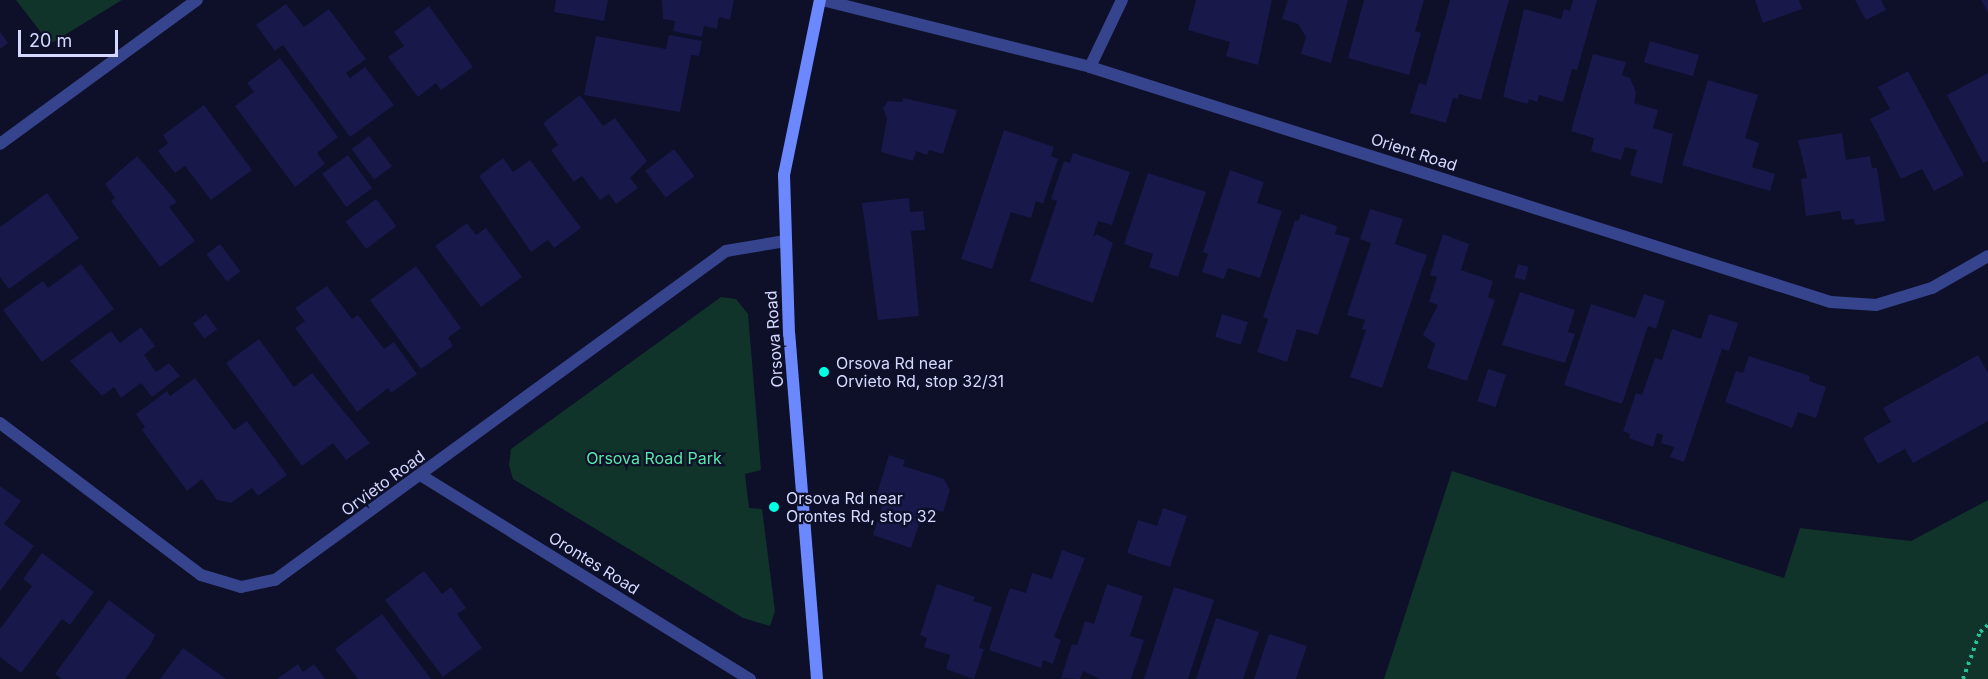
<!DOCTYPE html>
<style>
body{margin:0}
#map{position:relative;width:1988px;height:679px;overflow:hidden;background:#0e0f29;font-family:Inter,sans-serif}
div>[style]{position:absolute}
.green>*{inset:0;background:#10332a}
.building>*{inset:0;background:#18184b;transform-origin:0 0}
.path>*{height:4px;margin-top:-2px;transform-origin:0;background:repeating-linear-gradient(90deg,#25c398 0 3px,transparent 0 7.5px)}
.street>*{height:12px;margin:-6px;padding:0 6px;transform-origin:6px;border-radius:6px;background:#35448c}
.secondary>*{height:12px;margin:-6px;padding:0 6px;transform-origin:6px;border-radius:6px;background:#6c88ff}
.dots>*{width:16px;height:16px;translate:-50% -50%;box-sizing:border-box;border:3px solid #0e0f29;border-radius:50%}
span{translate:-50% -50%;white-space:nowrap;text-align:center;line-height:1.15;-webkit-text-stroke:4.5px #0e0f29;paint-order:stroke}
.street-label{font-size:16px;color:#d5d9ff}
.poi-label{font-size:16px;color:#d5d9ff}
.left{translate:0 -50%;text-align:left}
.park-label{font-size:16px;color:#56eaa6}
.scale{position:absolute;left:18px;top:30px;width:100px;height:27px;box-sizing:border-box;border:3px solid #d5d9ff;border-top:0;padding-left:8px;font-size:18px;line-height:21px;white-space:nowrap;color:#d5d9ff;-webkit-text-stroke:4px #0e0f29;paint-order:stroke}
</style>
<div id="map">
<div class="green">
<div style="clip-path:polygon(16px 0,122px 0,50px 44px)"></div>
<div style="clip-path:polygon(721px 297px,736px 299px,748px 314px,761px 470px,745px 474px,749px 508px,762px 509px,775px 611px,770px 626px,743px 618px,513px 479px,509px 465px,511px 449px)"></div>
<div style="clip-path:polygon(1452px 471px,1784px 578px,1800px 528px,1911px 541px,1988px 500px,1988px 679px,1384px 679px)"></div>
</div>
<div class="building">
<div style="clip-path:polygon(556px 0,608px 0,604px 21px,554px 12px)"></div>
<div style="clip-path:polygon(662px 0,734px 0,730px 20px,719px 17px,717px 29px,704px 26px,702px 37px,673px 31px,675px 21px,663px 19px)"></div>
<div style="clip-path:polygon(1196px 0,1272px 0,1258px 65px,1226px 56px,1230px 42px,1188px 30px)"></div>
<div style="clip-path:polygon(1288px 0,1348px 0,1331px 63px,1301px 54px,1306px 37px,1298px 24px,1282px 19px)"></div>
<div style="clip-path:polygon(1364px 0,1424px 0,1415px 31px,1421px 33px,1409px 75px,1348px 58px)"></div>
<div style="clip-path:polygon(1450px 0,1509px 0,1481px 100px,1459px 94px,1458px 99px,1453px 98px,1446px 123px,1410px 113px,1419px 83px,1426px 85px)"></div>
<div style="clip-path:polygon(1573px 0,1597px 0,1577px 70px,1572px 69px,1563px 102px,1539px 95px,1537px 102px,1529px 99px,1528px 104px,1503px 97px,1524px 9px,1561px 19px,1564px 9px,1570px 11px)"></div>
<div style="clip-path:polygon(1755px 0,1799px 0,1802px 9px,1763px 23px)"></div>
<div style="clip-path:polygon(1855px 0,1881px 0,1886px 10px,1866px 20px)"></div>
<div style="clip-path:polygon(1981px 0,1988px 0,1988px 13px)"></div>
<div style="clip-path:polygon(286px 4px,304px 27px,329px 9px,366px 59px,346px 73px,350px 78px,365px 67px,394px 105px,350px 137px,283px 45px,275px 51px,256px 25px)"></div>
<div style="clip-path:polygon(429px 6px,473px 67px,441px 90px,436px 83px,418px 97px,388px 57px,404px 46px,394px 32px)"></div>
<div style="clip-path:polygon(0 32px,8px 43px,0 49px)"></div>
<div style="clip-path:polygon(669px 35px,702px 41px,699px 56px,691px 55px,680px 112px,584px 95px,596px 36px,666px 49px)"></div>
<div style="left:1650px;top:41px;width:51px;height:22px;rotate:16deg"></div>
<div style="clip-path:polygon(1593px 54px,1626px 62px,1622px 75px,1630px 78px,1636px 92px,1634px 103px,1658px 110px,1653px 128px,1673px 134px,1662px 184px,1630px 175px,1637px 150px,1625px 147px,1621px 160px,1591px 151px,1594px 138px,1571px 131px)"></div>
<div style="clip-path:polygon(280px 58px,338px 137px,317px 153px,325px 164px,295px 187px,235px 106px,254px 92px,247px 83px)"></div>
<div style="clip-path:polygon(1908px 71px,1964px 175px,1934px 191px,1922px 169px,1901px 179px,1870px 119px,1890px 109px,1878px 87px)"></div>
<div style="clip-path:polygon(1988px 73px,1988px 161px,1983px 163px,1947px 95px)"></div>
<div style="clip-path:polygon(1708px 80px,1758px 95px,1745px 138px,1759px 143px,1752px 167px,1775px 174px,1770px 191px,1682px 165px)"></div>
<div style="clip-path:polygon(580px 95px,603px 126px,615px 118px,647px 161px,630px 178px,638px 188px,616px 204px,609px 194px,600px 200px,582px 176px,574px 182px,551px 150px,558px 145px,543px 123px)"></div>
<div style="clip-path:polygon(903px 98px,957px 110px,943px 154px,929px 150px,927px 155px,916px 151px,913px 161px,881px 152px,887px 118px,883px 108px,888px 101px,902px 102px)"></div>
<div style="clip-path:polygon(204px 105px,252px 170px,211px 200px,185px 166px,175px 173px,158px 151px,168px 143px,163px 135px)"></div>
<div style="clip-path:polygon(1004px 130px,1054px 147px,1051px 156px,1058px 159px,1043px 204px,1036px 201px,1031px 218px,1011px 212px,992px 269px,961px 259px)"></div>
<div style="clip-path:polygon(1842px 133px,1846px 160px,1870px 156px,1872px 168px,1877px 168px,1885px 221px,1855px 225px,1854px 219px,1842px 220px,1840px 211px,1806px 216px,1801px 179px,1807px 178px,1798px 140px)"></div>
<div style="left:369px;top:136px;width:38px;height:22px;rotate:53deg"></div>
<div style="left:674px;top:149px;width:34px;height:36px;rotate:53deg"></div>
<div style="clip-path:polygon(1073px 153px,1130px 172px,1112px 225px,1098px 221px,1093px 237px,1097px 234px,1113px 243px,1093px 303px,1030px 281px,1057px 201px,1051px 199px,1064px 161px,1070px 163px)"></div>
<div style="left:348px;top:155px;width:41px;height:32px;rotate:54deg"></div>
<div style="clip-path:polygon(137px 156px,177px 202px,169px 207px,195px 241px,160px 267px,111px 201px,115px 198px,105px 184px)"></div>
<div style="clip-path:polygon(503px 158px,513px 172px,530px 160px,581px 228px,554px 248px,548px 240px,531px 252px,479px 176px)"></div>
<div style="clip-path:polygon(1230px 170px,1264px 182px,1257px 203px,1282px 211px,1260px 278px,1228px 268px,1224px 279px,1202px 272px,1208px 254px,1203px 252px)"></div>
<div style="clip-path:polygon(1148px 173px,1206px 192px,1178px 277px,1149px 267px,1153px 254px,1124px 244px)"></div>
<div style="clip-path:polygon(47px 193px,79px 238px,9px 289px,0 277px,0 227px)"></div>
<div style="clip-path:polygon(909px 198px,910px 212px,923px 211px,925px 230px,911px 231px,919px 316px,878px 320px,862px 203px)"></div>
<div style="left:376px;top:199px;width:34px;height:38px;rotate:53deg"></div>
<div style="clip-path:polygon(1370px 209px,1403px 219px,1395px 244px,1427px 255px,1382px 388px,1350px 377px,1366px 330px,1362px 329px,1365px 320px,1347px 315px,1371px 243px,1360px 239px)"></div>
<div style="clip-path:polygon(1301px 214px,1337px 226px,1335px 234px,1350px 238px,1318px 335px,1297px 329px,1287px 362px,1257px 352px,1268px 319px,1263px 317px,1295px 220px,1298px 221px)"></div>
<div style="clip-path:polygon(467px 223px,476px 235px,486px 228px,522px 277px,481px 307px,435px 246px)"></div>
<div style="clip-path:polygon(1443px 234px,1469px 244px,1461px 270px,1493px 281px,1488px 297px,1495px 300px,1467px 381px,1427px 368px,1435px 344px,1423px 335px,1438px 305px,1429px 302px,1437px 277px,1430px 275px)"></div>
<div style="left:220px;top:244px;width:34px;height:17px;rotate:53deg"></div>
<div style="clip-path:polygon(81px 264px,114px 309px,42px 362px,3px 310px,43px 281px,48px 288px)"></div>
<div style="left:1518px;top:264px;width:11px;height:14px;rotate:15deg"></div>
<div style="clip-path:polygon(416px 266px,461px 328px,448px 338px,453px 346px,421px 369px,370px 300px)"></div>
<div style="clip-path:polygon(327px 286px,352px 319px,358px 315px,384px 349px,394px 342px,417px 374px,391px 393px,388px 388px,357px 412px,295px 328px,305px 321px,295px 308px)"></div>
<div style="clip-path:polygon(1520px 292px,1575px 310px,1568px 332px,1575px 334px,1565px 363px,1502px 345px)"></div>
<div style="clip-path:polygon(1644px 294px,1665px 301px,1656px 329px,1648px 326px,1622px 404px,1564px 385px,1591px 304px,1635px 318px)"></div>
<div style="left:206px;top:314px;width:19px;height:16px;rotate:54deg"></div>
<div style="left:1222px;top:314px;width:27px;height:24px;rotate:17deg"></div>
<div style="clip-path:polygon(1709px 314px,1738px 323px,1729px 351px,1722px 349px,1684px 462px,1670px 457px,1674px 447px,1661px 443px,1663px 435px,1657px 433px,1653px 447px,1629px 438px,1630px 434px,1623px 431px,1636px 393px,1642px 395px,1655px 358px,1662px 360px,1672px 329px,1701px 339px)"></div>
<div style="clip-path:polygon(141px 327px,155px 346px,144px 355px,156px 372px,169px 363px,180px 376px,152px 397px,141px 383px,121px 398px,114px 387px,102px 396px,70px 361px,111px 331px,120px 343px)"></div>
<div style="clip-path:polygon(259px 339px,294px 387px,312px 373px,370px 443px,346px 460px,333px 443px,302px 466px,226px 363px)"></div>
<div style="clip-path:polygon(1978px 355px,1988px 373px,1988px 421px,1913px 463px,1905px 449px,1878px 464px,1863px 438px,1891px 422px,1883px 408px)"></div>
<div style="clip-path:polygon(1749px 356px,1810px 376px,1809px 381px,1826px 387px,1816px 418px,1798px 412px,1792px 428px,1725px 402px,1736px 371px,1743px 373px)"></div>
<div style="left:1488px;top:369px;width:19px;height:34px;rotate:18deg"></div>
<div style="clip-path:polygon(195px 378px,234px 430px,247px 421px,287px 475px,258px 496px,252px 488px,231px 503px,217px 500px,202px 479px,187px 491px,142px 430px,145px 427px,136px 414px,167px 391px,170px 396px)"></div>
<div style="clip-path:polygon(889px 455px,905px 460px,903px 466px,944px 479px,950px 490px,943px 512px,925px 507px,911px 548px,873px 535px,883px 503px,875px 500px)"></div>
<div style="clip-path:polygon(0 486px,21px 501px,4px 524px,34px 546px,0 591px)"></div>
<div style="clip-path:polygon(1163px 508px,1187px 516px,1170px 567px,1127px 553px,1138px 520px,1157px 526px)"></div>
<div style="clip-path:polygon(1062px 550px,1085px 558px,1054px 637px,1061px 640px,1053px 664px,1043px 660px,1041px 668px,989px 650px,1010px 588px,1026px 593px,1032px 573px,1052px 579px)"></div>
<div style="clip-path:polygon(42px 553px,94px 592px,70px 625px,62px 619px,21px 673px,0 657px,0 629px,32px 586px,23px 579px)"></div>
<div style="clip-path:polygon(424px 571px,442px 594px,451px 587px,466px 608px,457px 614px,482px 648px,443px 677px,385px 600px)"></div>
<div style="clip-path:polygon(937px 584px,975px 597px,973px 601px,992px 607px,979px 648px,984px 649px,974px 679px,946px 669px,950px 655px,924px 647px,927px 638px,920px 635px)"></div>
<div style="clip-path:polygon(1107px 584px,1143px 596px,1130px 636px,1144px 640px,1131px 679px,1100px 679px,1083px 671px,1080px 679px,1061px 678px,1072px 644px,1077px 645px,1085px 621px,1094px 624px)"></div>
<div style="clip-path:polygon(1174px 587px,1214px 600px,1188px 679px,1144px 679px)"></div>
<div style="clip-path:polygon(109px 600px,155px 635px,151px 644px,125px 679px,62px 679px,55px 674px)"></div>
<div style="clip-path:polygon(382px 614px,431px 679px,358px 679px,335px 649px)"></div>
<div style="clip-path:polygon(1216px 618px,1259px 632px,1243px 679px,1196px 679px)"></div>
<div style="clip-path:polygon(1269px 634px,1307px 646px,1296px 679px,1254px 679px)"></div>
<div style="clip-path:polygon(183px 648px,226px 679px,160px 679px)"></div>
<div style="clip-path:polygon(298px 664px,303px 672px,314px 664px,325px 679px,277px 679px)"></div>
</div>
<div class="path">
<div style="left:1963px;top:679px;width:50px;rotate:-70.1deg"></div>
<div style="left:1980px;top:632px;width:11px;rotate:-41deg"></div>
</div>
<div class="street">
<div style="left:822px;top:0;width:276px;rotate:14deg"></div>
<div style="left:1090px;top:67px;width:777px;rotate:17.6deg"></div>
<div style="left:1831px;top:302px;width:45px;rotate:3.8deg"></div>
<div style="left:1876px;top:305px;width:59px;rotate:-16.9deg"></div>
<div style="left:1932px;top:288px;width:64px;rotate:-29.7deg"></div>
<div style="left:1090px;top:67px;width:74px;rotate:-64.5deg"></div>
<div style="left:0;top:144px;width:244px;rotate:-36.2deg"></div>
<div style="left:0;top:423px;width:252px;rotate:37.1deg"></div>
<div style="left:201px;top:575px;width:42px;rotate:16.7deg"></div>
<div style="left:241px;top:587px;width:35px;rotate:-12deg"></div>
<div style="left:275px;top:580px;width:558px;rotate:-36.11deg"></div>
<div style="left:726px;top:251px;width:60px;rotate:-9.6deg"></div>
<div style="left:422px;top:476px;width:386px;rotate:31.8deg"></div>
</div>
<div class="secondary">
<div style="left:817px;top:679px;width:346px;rotate:-94.6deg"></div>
<div style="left:789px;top:334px;width:159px;rotate:-91.8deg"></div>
<div style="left:784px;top:175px;width:179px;rotate:-78.4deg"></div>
</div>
<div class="dots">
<div style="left:824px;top:372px;background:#01ffe3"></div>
<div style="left:774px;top:507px;background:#01ffe3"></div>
</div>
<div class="street-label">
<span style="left:1414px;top:152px;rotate:18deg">Orient Road</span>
<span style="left:774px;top:339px;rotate:-94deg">Orsova Road</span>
<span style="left:383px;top:483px;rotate:-36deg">Orvieto Road</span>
<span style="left:594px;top:563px;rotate:32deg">Orontes Road</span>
</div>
<div class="poi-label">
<span class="left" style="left:836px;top:372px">Orsova Rd near<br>Orvieto Rd, stop 32/31</span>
<span class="left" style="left:786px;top:507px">Orsova Rd near<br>Orontes Rd, stop 32</span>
</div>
<div class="park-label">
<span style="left:654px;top:458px">Orsova Road Park</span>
</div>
<div class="scale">20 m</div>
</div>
